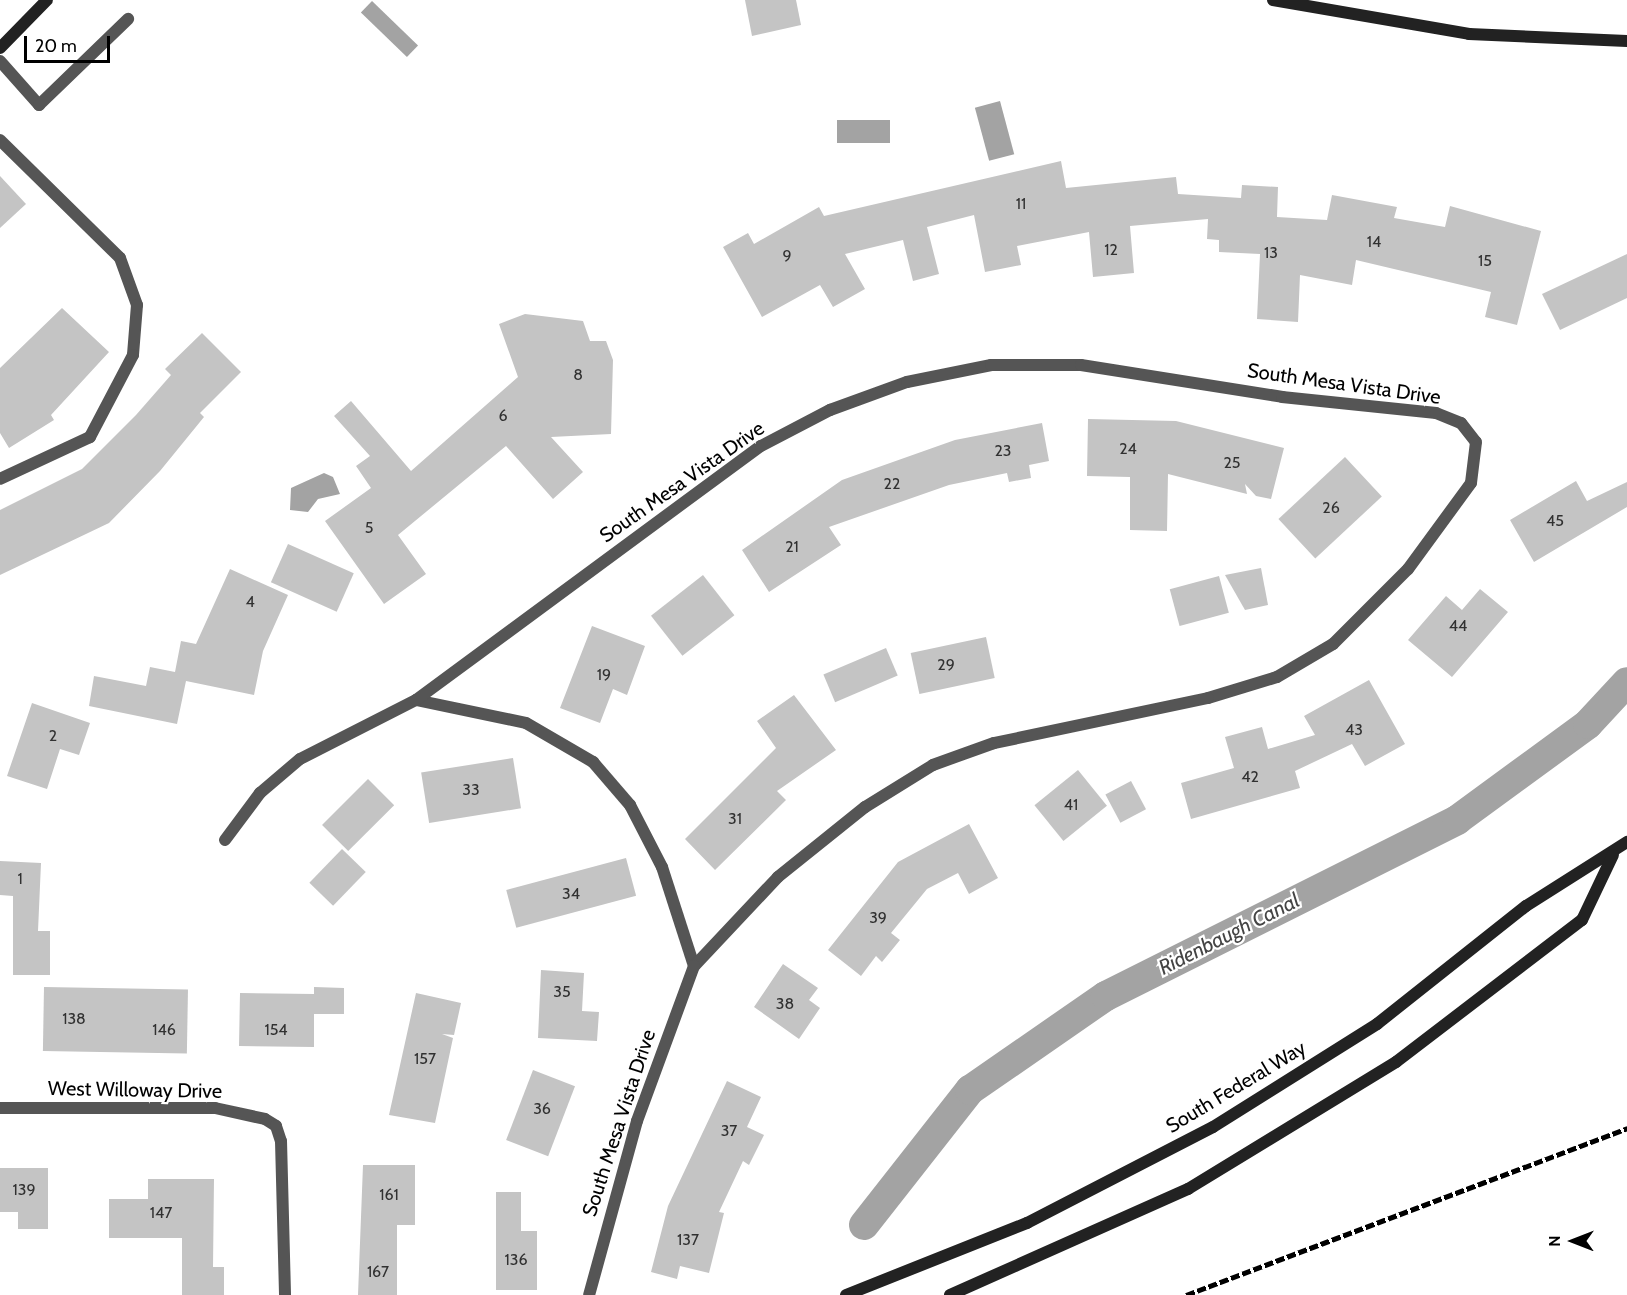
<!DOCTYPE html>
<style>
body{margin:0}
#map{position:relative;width:1627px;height:1295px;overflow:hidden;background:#fff;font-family:Cabin,sans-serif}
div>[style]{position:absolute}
.water>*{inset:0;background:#a3a3a3;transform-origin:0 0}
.canal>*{height:30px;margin:-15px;padding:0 15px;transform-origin:15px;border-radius:15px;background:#a3a3a3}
.building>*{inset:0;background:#c4c4c4;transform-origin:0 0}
.lane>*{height:12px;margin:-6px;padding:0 6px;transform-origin:6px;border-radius:6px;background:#555}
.street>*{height:12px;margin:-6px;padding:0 6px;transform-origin:6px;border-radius:6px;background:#555}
.secondary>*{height:12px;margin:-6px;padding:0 6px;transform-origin:6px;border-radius:6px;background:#222}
.rail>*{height:4.5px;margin-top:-2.25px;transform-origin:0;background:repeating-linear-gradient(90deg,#000 0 9px,transparent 0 12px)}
span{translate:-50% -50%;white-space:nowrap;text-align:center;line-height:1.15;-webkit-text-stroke:4.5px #fff;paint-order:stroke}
.number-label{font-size:16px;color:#313131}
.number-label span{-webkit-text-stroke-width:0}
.street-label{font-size:20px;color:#000}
.water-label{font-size:21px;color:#444;font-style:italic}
.north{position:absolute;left:1543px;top:1211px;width:60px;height:60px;-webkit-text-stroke:4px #fff;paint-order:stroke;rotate:270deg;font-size:16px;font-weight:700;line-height:24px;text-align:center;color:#000}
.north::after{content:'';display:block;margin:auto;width:21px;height:27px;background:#000;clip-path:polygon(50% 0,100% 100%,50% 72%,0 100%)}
.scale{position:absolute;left:24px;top:36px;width:86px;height:27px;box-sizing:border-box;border:3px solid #000;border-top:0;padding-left:8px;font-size:18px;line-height:21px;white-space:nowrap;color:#000;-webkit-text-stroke:4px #fff;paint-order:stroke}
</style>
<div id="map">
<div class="water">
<div style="left:372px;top:1px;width:64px;height:16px;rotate:44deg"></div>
<div style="left:1000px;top:101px;width:55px;height:26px;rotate:75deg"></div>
<div style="left:837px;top:120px;width:53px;height:23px"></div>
<div style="clip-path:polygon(324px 473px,333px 477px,340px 494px,318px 499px,308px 512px,290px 510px,291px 488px)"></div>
</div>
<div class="canal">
<div style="left:864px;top:1225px;width:172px;rotate:-51.9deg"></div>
<div style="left:970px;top:1090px;width:165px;rotate:-34.7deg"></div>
<div style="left:1106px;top:996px;width:393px;rotate:-26.6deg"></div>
<div style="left:1457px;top:820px;width:162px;rotate:-36.2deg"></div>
<div style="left:1588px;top:724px;width:57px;rotate:-47.1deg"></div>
</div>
<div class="building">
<div style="clip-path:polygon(745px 0,796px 0,801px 25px,752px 36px)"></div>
<div style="clip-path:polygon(1061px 161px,1066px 188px,1176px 177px,1178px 194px,1241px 198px,1242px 185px,1278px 187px,1277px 217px,1327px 220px,1332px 195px,1397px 207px,1394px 218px,1445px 227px,1450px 206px,1541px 231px,1517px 325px,1485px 317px,1491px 292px,1356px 260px,1352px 285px,1300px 275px,1298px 322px,1257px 319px,1260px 254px,1219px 252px,1219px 240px,1207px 239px,1208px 219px,1130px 226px,1134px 273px,1093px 277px,1089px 232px,1017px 246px,1021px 265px,985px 272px,974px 215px,927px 227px,939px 274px,913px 281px,903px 240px,845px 254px,865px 289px,833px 307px,820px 285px,762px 317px,723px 247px,748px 233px,754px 244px,819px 207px,824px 216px)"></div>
<div style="clip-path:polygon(0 176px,26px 204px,0 228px)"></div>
<div style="clip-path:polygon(1627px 254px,1627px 298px,1560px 330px,1542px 294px)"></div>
<div style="clip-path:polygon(62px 308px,109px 352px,51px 415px,54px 420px,9px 448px,0 433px,0 368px)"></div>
<div style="clip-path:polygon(525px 314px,583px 321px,590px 341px,606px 341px,613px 360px,611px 434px,551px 437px,583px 472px,553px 499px,506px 446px,398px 535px,426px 574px,384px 604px,325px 521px,371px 488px,356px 466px,370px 456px,334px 416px,351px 401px,411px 471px,518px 377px,499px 324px)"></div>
<div style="clip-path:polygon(202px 333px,241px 372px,200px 413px,204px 417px,160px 471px,109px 523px,0 575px,0 510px,82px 469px,136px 415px,171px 375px,165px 369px)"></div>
<div style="clip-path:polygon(1088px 419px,1176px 421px,1284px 448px,1271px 499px,1256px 496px,1245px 484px,1247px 494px,1168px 474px,1167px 531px,1130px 530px,1130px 477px,1087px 476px)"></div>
<div style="clip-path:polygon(1042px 423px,1049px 461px,1029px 465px,1031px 478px,1009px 482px,1007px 473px,949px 485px,829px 527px,841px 545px,769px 592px,742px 550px,842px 480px,955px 440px)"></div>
<div style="left:1345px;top:457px;width:54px;height:91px;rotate:47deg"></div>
<div style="clip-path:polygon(1576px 481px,1587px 501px,1627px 482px,1627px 507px,1534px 562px,1510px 520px)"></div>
<div style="left:288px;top:544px;width:72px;height:42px;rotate:24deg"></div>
<div style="clip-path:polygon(1261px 568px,1268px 605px,1245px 610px,1225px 575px)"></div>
<div style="clip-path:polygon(230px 569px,288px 595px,263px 651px,254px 695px,186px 681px,177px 724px,89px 706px,94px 676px,146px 686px,150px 667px,175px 672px,181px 641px,196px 644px)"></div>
<div style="left:703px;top:575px;width:51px;height:66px;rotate:52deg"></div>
<div style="left:1219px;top:576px;width:38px;height:51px;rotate:75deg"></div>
<div style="clip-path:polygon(1480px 589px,1508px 612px,1452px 677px,1408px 640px,1446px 596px,1462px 610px)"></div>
<div style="clip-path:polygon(592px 626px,645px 646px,627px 695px,613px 689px,600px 723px,560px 708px)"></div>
<div style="left:986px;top:637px;width:42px;height:77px;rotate:78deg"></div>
<div style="left:886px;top:648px;width:30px;height:68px;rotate:67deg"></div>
<div style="clip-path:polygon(1369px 680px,1405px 744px,1365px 766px,1352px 744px,1295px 771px,1300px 788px,1191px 819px,1181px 783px,1234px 768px,1225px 737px,1262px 727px,1268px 749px,1315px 735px,1304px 716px)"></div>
<div style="clip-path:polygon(794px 695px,836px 750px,777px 791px,786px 800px,715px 870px,685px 839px,776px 748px,757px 721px)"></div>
<div style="clip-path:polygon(32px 703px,90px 723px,79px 755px,60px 749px,47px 789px,7px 776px)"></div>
<div style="left:513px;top:758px;width:51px;height:93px;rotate:81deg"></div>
<div style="left:1078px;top:770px;width:46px;height:56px;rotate:51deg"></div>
<div style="left:368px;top:779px;width:37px;height:65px;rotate:45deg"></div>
<div style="left:1131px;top:781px;width:32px;height:29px;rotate:62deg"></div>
<div style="clip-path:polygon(969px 824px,998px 878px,969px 894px,958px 873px,927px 889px,891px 933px,900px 940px,882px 962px,876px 956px,861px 976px,828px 950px,898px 862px)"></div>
<div style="left:342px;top:849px;width:33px;height:47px;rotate:44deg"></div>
<div style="left:626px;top:858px;width:39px;height:124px;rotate:75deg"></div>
<div style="clip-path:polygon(0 861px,41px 863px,38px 931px,50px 931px,50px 975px,13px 975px,13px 896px,0 895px)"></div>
<div style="clip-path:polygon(783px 964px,818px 988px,809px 1000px,820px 1008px,799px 1039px,754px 1007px)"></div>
<div style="clip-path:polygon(541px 970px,584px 973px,582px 1011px,599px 1012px,597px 1041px,538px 1038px)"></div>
<div style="left:44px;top:987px;width:144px;height:64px;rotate:1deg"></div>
<div style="clip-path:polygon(314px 987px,344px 988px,344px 1014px,314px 1014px,314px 1047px,239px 1046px,240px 993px,314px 994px)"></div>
<div style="clip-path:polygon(416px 993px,461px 1003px,454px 1035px,442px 1034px,453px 1038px,435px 1123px,389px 1115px)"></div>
<div style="left:533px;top:1070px;width:45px;height:75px;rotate:21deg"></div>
<div style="clip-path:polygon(727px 1081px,761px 1097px,747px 1127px,764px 1135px,749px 1165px,743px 1161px,719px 1212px,724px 1213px,709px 1273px,680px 1266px,677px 1279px,651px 1272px,668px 1206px)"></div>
<div style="clip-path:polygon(363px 1165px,415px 1165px,415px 1225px,397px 1225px,397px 1295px,358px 1295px)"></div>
<div style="clip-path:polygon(0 1168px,48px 1168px,48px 1229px,18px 1229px,18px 1212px,0 1212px)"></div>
<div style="clip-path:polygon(148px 1179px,214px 1179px,213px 1267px,224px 1267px,224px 1295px,182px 1295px,182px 1238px,109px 1238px,109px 1199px,148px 1199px)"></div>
<div style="clip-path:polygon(496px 1192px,521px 1192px,521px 1231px,537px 1231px,537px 1290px,496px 1290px)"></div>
</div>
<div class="lane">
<div style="left:0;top:61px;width:59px;rotate:48.4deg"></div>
<div style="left:39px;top:105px;width:124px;rotate:-44deg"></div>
</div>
<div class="street">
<div style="left:0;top:140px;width:168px;rotate:44.5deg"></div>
<div style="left:120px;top:258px;width:50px;rotate:70.1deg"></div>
<div style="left:137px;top:305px;width:50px;rotate:94.6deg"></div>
<div style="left:133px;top:355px;width:93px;rotate:117.7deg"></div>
<div style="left:90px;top:437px;width:99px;rotate:155deg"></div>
<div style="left:416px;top:700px;width:112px;rotate:11.8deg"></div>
<div style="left:526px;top:723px;width:78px;rotate:30.2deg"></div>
<div style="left:593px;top:762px;width:57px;rotate:49.3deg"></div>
<div style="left:630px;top:805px;width:70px;rotate:62.7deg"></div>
<div style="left:662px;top:867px;width:104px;rotate:72.1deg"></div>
<div style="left:225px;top:840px;width:59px;rotate:-53.3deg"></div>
<div style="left:260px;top:793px;width:52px;rotate:-40.4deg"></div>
<div style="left:300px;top:759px;width:130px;rotate:-27deg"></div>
<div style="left:416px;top:700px;width:428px;rotate:-36.4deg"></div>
<div style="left:761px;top:446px;width:78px;rotate:-27.6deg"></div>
<div style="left:830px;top:410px;width:82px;rotate:-20deg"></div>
<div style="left:907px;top:382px;width:86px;rotate:-11.4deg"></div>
<div style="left:991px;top:365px;width:90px"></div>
<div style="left:1081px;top:365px;width:204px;rotate:9deg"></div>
<div style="left:1282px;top:397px;width:155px;rotate:5.9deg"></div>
<div style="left:1436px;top:413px;width:27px;rotate:22deg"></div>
<div style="left:1461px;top:423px;width:24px;rotate:52deg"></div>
<div style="left:1476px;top:442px;width:41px;rotate:97deg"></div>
<div style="left:1471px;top:483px;width:107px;rotate:126.2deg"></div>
<div style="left:1408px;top:569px;width:106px;rotate:135deg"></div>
<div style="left:1333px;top:644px;width:65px;rotate:149.5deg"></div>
<div style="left:1277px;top:677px;width:72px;rotate:163.1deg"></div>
<div style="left:1208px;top:698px;width:219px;rotate:168.1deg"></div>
<div style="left:994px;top:743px;width:65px;rotate:160.2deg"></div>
<div style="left:933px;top:765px;width:80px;rotate:148.3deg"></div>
<div style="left:865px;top:807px;width:112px;rotate:141.2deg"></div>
<div style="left:778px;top:877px;width:122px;rotate:133.3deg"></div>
<div style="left:694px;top:966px;width:165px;rotate:110.2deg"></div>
<div style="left:637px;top:1121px;width:180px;rotate:105.4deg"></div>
<div style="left:0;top:1108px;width:215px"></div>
<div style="left:215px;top:1108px;width:51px;rotate:12.4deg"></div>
<div style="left:265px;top:1119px;width:13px;rotate:32deg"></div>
<div style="left:276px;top:1126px;width:16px;rotate:72deg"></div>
<div style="left:281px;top:1141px;width:154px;rotate:88.5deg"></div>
</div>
<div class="secondary">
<div style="left:1273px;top:0;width:199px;rotate:9.8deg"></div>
<div style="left:1469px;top:34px;width:158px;rotate:2.5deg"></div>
<div style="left:0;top:48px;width:67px;rotate:-45.6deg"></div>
<div style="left:846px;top:1295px;width:195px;rotate:-21.7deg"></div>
<div style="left:1027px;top:1223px;width:209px;rotate:-27.3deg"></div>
<div style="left:1213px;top:1127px;width:194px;rotate:-32.1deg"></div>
<div style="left:1377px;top:1024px;width:190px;rotate:-38.4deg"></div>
<div style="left:1526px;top:906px;width:120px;rotate:-32.4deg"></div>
<div style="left:950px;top:1295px;width:261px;rotate:-24deg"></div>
<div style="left:1188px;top:1189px;width:244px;rotate:-31.4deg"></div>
<div style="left:1396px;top:1062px;width:234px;rotate:-37.4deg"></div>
<div style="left:1582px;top:920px;width:72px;rotate:-64.5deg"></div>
</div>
<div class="rail">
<div style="left:1186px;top:1295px;width:472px;rotate:-20.7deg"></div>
</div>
<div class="number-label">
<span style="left:1021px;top:204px">11</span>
<span style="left:1374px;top:242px">14</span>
<span style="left:1111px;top:250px">12</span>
<span style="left:1271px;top:253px">13</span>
<span style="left:787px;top:256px">9</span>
<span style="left:1485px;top:261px">15</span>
<span style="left:578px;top:375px">8</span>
<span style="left:503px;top:416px">6</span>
<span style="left:1128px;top:449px">24</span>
<span style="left:1003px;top:451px">23</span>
<span style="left:1232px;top:463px">25</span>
<span style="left:892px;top:484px">22</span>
<span style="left:1331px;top:508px">26</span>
<span style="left:1555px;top:521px">45</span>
<span style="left:369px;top:528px">5</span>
<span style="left:792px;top:547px">21</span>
<span style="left:250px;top:602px">4</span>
<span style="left:1458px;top:626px">44</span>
<span style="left:946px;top:665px">29</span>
<span style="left:604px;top:675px">19</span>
<span style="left:1354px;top:730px">43</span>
<span style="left:53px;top:736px">2</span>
<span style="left:1250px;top:777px">42</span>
<span style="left:471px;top:790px">33</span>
<span style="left:1071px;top:805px">41</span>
<span style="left:735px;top:819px">31</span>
<span style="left:20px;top:879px">1</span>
<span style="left:571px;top:894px">34</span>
<span style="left:878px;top:918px">39</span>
<span style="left:562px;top:992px">35</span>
<span style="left:785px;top:1004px">38</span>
<span style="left:74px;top:1019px">138</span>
<span style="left:164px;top:1030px">146</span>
<span style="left:276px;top:1030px">154</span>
<span style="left:425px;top:1059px">157</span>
<span style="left:542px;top:1109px">36</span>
<span style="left:729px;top:1131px">37</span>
<span style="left:24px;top:1190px">139</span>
<span style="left:389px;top:1195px">161</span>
<span style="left:161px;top:1213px">147</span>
<span style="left:688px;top:1240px">137</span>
<span style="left:516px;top:1260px">136</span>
<span style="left:378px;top:1272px">167</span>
</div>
<div class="street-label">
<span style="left:1344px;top:384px;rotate:8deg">South Mesa Vista Drive</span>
<span style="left:682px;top:482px;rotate:-35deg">South Mesa Vista Drive</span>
<span style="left:1236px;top:1087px;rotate:-31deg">South Federal Way</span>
<span style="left:135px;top:1090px;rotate:1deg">West Willoway Drive</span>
<span style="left:619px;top:1123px;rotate:-72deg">South Mesa Vista Drive</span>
</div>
<div class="water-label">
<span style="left:1229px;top:934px;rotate:-27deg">Ridenbaugh Canal</span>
</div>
<div class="north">N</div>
<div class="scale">20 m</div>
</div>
